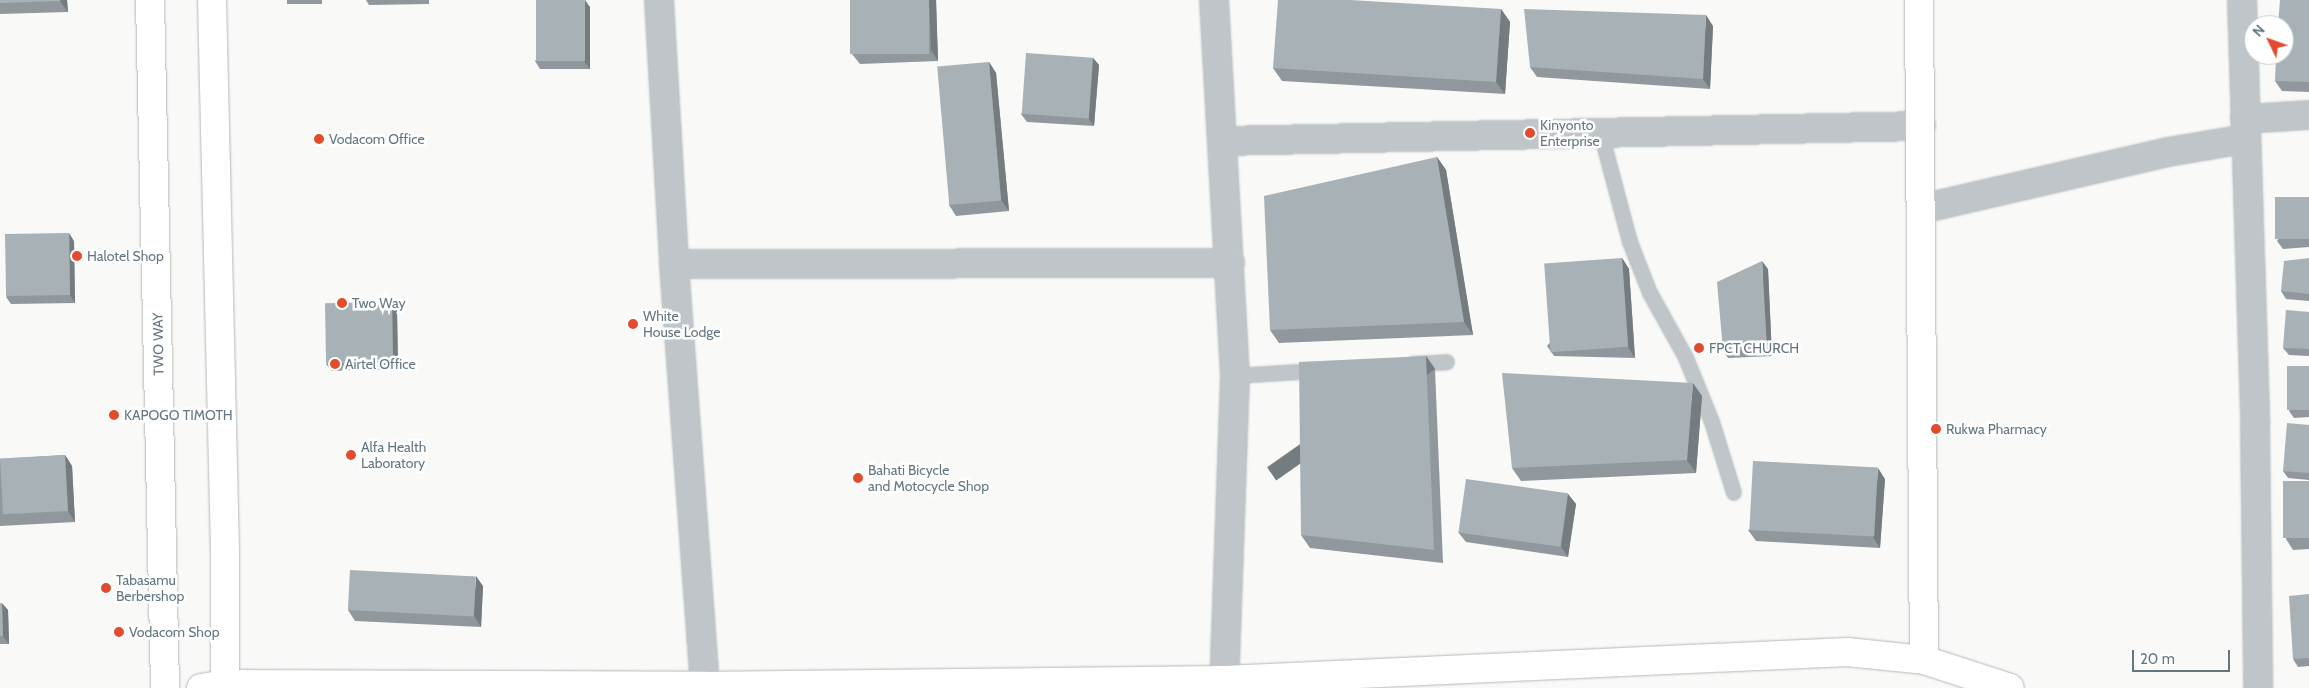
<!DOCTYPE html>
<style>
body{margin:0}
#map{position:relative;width:2309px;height:688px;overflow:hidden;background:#f9f9f7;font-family:Cabin,sans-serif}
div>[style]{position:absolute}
.roads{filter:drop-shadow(0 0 1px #b2b9bd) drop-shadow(0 0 1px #b2b9bd)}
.lane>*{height:14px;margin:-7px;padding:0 7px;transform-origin:7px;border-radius:7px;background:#c0c5c9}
.street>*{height:28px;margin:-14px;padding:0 14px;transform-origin:14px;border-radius:14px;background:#c0c5c9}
.secondary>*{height:28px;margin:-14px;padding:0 14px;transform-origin:14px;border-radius:14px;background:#fff}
.wall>*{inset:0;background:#90989d;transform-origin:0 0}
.shaded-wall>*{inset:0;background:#757c7f;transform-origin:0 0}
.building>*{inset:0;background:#a7b1b6;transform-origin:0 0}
.dots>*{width:14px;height:14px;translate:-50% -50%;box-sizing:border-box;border:2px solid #fff;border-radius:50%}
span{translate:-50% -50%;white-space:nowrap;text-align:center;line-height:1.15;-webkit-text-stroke:5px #fff;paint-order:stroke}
.poi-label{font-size:14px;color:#647781}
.left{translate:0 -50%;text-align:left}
.street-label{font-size:14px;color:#647781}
.north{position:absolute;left:2244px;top:15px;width:50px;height:50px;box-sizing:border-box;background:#fff;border:1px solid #c1c9cd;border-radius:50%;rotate:312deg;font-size:14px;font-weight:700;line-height:20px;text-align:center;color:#647781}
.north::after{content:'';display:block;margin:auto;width:18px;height:22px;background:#e14c2f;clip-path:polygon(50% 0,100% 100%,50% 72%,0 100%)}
.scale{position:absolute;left:2132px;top:650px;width:98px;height:22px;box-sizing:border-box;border:2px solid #647781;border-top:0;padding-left:6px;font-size:15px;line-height:18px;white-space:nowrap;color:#647781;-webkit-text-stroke:4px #fff;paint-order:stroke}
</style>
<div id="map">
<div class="roads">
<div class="lane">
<div style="left:1601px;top:133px;width:113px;rotate:75.1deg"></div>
<div style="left:1630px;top:242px;width:55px;rotate:68.6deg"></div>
<div style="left:1650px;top:293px;width:74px;rotate:61deg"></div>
<div style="left:1686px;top:358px;width:69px;rotate:67.9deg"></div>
<div style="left:1712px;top:422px;width:74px;rotate:72.8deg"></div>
<div style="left:1413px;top:364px;width:34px;rotate:-3deg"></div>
<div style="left:1235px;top:376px;width:81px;rotate:-3.5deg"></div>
</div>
<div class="street">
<div style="left:659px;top:0;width:264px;rotate:86.7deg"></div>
<div style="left:674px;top:264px;width:423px;rotate:85.8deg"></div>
<div style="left:1214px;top:0;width:377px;rotate:86.8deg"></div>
<div style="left:1235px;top:376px;width:312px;rotate:92deg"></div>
<div style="left:2242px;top:0;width:424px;rotate:88.2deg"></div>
<div style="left:2255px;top:424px;width:264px;rotate:89.3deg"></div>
<div style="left:2245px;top:119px;width:64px;rotate:-3.6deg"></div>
<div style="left:1223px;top:141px;width:698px;rotate:-1.23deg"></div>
<div style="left:1921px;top:209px;width:253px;rotate:-13deg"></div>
<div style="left:2168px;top:152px;width:78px;rotate:-9.6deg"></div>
<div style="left:674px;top:264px;width:556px;rotate:-0.1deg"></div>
</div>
<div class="secondary">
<div style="left:150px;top:0;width:688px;rotate:88.75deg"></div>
<div style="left:212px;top:0;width:551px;rotate:88.65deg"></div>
<div style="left:225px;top:551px;width:137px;rotate:90deg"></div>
<div style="left:1919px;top:0;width:660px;rotate:89.57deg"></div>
<div style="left:201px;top:688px;width:26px;rotate:-9deg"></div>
<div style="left:227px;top:684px;width:478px;rotate:0.2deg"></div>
<div style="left:705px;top:686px;width:520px;rotate:-0.66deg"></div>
<div style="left:1225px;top:680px;width:623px;rotate:-2.58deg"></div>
<div style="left:1847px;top:652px;width:77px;rotate:5.9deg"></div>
<div style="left:1924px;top:660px;width:90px;rotate:18deg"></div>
</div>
</div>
<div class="wall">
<div style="clip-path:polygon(0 0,67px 0,68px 12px,0 14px)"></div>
<div style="left:287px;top:0;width:35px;height:4px"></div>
<div style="clip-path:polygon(366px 0,429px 0,429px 4px,369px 5px)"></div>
<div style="clip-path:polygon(850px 0,936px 0,938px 61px,860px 64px,852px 54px)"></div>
<div style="clip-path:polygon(2309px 0,2309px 92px,2282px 91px,2275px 81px)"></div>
<div style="clip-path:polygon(590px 7px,590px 69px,540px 69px,535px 61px)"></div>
<div style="clip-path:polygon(1501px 9px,1510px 22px,1505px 94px,1282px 81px,1273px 68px)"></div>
<div style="clip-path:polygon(1713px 26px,1710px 89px,1537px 77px,1530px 67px)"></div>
<div style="clip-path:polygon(1093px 58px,1099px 65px,1094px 126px,1027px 122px,1021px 114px)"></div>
<div style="clip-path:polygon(989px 62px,996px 73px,1009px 211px,956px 216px,949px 205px)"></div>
<div style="clip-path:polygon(1437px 157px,1446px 170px,1473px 335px,1279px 343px,1270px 330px)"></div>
<div style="clip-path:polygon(2309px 197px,2309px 247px,2283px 249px,2277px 241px)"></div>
<div style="clip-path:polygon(74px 241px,75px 303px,11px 304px,6px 297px)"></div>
<div style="clip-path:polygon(1622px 258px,1629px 269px,1635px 358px,1554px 356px,1547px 346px)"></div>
<div style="clip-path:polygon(2309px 258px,2309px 301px,2286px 299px,2281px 291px)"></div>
<div style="clip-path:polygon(1768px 269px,1772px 356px,1728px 358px,1723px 350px)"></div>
<div style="clip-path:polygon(392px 302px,397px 310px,398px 369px,332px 371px,326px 364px)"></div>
<div style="clip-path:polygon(2309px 312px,2309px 356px,2289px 355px,2283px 348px)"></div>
<div style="clip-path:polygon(1426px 356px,1435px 369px,1443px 563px,1310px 548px,1301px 535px)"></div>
<div style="clip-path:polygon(2309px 366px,2309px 417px,2294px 418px,2289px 411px)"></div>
<div style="clip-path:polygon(1702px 396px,1696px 473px,1521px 481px,1512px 468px)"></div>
<div style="clip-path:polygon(2309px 425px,2309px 480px,2288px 478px,2283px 471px)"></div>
<div style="clip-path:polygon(65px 455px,72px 466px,75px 522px,0 526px,0 459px)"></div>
<div style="clip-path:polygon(1885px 479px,1880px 548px,1756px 541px,1748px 530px)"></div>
<div style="clip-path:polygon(2309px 481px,2309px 549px,2293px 550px,2286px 539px)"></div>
<div style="clip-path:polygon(1568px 494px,1576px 504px,1568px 557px,1466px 542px,1458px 532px)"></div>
<div style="clip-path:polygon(483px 586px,481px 627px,355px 621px,348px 610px)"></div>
<div style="clip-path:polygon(2309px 594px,2309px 666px,2298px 667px,2293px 659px)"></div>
<div style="clip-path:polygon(0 603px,8px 610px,9px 644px,0 644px)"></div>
</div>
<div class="shaded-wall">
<div style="clip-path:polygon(60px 0,67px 0,68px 12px,60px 1px)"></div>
<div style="clip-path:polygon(585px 0,590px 7px,590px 69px,584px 61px)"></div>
<div style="clip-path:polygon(929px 0,936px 0,938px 61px,931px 50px)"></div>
<div style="clip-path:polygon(1501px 9px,1510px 22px,1505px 94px,1496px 82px)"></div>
<div style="clip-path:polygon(1706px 15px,1713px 26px,1710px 89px,1703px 79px)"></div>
<div style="clip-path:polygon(1093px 58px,1099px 65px,1094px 126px,1089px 119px)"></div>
<div style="clip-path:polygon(989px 62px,996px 73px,1009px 211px,1001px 200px)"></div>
<div style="clip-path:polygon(1437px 157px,1446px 170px,1473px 335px,1464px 322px)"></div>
<div style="clip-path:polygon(69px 233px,74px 241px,75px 303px,70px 295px)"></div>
<div style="clip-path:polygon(1622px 258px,1629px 269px,1635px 358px,1628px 347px)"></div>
<div style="clip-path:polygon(1762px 261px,1768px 269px,1772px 356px,1767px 349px)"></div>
<div style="clip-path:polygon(392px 302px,397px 310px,398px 369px,393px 362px)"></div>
<div style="left:1426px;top:356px;width:16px;height:194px;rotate:55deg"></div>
<div style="clip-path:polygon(1693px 383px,1702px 396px,1696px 473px,1687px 460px)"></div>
<div style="clip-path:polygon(65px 455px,72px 466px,75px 522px,68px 511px)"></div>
<div style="clip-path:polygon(1878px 468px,1885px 479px,1880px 548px,1873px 537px)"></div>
<div style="clip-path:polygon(1568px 494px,1576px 504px,1568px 557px,1561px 547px)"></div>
<div style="clip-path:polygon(476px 576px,483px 586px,481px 627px,474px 616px)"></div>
<div style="clip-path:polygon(2px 603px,8px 610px,9px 644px,3px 636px)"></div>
</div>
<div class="building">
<div style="clip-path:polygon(0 0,60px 0,60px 1px,0 3px)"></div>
<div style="left:536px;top:0;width:49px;height:61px"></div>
<div style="left:850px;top:0;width:79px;height:54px"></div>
<div style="clip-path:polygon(1278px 0,1350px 0,1501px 9px,1496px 82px,1273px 68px)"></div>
<div style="clip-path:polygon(2280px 0,2309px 0,2309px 82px,2275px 81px,2276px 55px,2284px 55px,2284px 25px,2278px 25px)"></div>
<div style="clip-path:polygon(1524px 9px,1706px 15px,1703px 79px,1530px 67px)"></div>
<div style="left:1026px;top:53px;width:67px;height:61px;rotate:4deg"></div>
<div style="left:989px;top:62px;width:139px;height:52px;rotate:85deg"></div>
<div style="clip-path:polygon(1437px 157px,1464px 322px,1270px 330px,1264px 196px)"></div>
<div style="left:2309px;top:197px;width:42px;height:34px;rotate:90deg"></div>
<div style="left:69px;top:233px;width:62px;height:64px;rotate:89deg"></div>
<div style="left:1622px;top:258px;width:89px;height:78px;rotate:86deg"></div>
<div style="clip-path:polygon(2309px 258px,2309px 294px,2281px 291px,2284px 261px)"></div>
<div style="clip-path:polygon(1762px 261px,1767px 349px,1723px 350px,1717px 282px)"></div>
<div style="left:392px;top:302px;width:60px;height:67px;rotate:89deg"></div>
<div style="clip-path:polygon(2286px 310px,2309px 312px,2309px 349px,2283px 348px)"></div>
<div style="clip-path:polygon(1426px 356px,1434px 550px,1301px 535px,1299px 362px)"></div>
<div style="left:2309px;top:366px;width:44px;height:22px;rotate:90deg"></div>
<div style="clip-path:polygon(1502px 373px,1693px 383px,1687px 460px,1512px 468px)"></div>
<div style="clip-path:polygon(2287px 423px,2309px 425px,2309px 473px,2283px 471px)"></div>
<div style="left:65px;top:455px;width:56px;height:65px;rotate:87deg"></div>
<div style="left:1753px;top:461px;width:125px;height:69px;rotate:3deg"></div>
<div style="left:1466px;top:479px;width:103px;height:54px;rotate:8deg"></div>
<div style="left:2309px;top:481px;width:57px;height:26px;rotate:90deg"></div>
<div style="left:350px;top:570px;width:126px;height:40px;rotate:3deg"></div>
<div style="clip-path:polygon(2309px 594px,2309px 658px,2293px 659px,2289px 596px)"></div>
<div style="clip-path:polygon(0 603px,2px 603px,3px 636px,0 636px)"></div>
</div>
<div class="dots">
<div style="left:1530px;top:133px;background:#e14c2f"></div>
<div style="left:319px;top:139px;background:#e14c2f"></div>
<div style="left:77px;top:256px;background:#e14c2f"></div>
<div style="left:342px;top:303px;background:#e14c2f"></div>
<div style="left:633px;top:324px;background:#e14c2f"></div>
<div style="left:1699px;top:348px;background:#e14c2f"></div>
<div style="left:335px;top:364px;background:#e14c2f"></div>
<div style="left:114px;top:415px;background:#e14c2f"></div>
<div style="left:1936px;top:429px;background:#e14c2f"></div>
<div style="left:351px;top:455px;background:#e14c2f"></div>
<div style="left:858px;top:478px;background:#e14c2f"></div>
<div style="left:106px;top:588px;background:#e14c2f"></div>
<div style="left:119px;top:632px;background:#e14c2f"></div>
</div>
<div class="poi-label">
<span class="left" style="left:1540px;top:133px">Kinyonto<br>Enterprise</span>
<span class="left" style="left:329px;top:139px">Vodacom Office</span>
<span class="left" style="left:87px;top:256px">Halotel Shop</span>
<span class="left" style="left:352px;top:303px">Two Way</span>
<span class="left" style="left:643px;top:324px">White<br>House Lodge</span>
<span class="left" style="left:1709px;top:348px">FPCT CHURCH</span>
<span class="left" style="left:345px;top:364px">Airtel Office</span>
<span class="left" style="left:124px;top:415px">KAPOGO TIMOTH</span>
<span class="left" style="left:1946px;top:429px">Rukwa Pharmacy</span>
<span class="left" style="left:361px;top:455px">Alfa Health<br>Laboratory</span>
<span class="left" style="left:868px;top:478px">Bahati Bicycle<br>and Motocycle Shop</span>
<span class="left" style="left:116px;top:588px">Tabasamu<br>Berbershop</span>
<span class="left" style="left:129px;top:632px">Vodacom Shop</span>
</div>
<div class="street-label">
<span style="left:158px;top:344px;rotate:-91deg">TWO WAY</span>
</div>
<div class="north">N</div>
<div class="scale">20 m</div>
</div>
